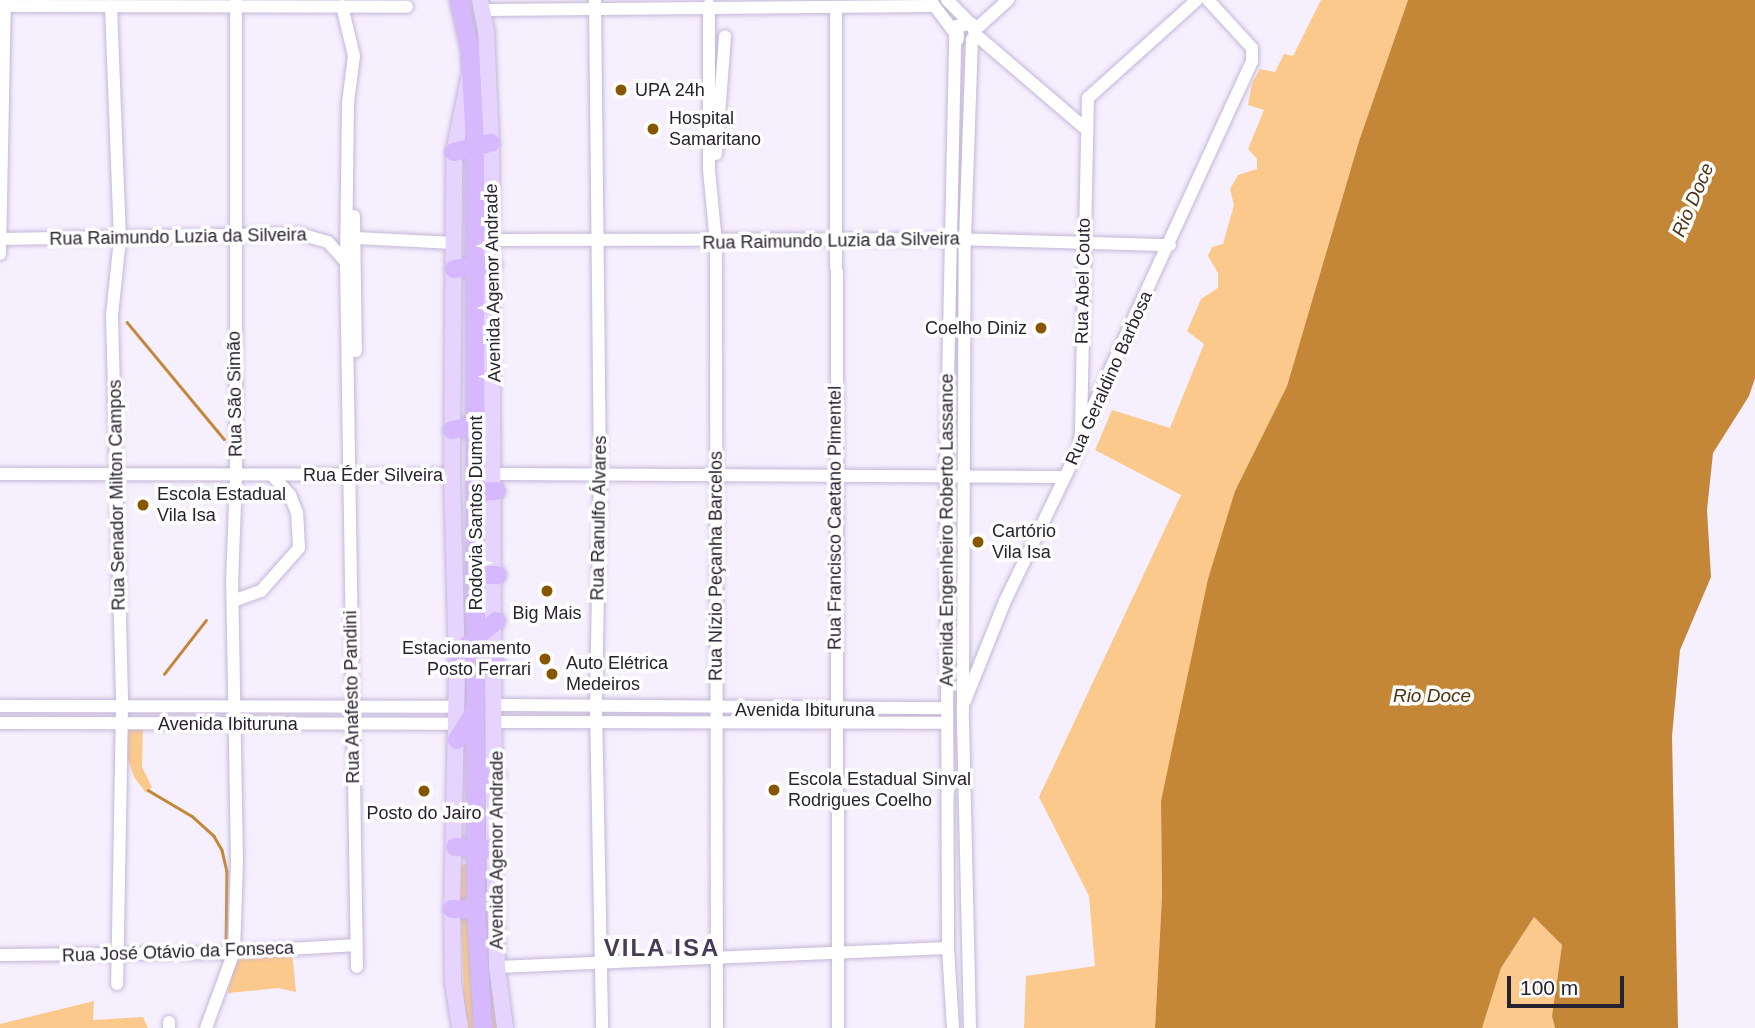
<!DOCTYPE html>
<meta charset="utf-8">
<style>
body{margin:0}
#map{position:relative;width:1755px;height:1028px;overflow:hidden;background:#f5effe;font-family:Arial,sans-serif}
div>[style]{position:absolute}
.green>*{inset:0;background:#fcc98d}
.water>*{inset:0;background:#c48737}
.stream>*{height:2.5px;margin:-1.25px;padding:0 1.25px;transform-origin:1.25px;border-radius:1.25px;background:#c48737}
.roads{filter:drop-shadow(0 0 2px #c4b6d7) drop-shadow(0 0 2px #c4b6d7)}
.minor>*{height:12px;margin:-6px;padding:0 6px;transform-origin:6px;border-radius:6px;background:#fff}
.major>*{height:16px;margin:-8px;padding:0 8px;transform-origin:8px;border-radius:8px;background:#e6d4fe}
.highway>*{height:18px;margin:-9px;padding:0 9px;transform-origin:9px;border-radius:9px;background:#d6b8fe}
.dots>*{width:19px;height:19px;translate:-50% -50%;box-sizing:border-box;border:4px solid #fff;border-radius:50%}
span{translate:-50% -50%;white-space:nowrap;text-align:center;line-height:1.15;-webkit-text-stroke:7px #fff;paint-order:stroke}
.poi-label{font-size:18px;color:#27222f}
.left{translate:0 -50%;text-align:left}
.right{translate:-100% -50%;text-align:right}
.street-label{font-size:18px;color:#27222f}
.water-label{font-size:19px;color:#4c3311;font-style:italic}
.district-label{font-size:24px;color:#473b57;font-weight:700;letter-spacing:2px}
.scale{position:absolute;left:1507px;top:976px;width:117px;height:32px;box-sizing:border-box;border:4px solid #27222f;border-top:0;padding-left:9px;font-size:21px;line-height:24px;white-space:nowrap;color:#27222f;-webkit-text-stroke:5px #fff;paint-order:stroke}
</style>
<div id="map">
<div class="green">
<div style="clip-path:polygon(1321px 0,1408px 0,1359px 141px,1287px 386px,1235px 491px,1161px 801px,1162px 896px,1155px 1028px,1024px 1028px,1026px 976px,1095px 966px,1089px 896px,1039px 797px,1181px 495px,1095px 450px,1112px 410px,1170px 428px,1204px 344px,1187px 331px,1201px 299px,1218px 288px,1218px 273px,1208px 256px,1212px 247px,1223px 244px,1234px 205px,1230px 189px,1238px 175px,1257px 169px,1257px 159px,1248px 149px,1264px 110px,1248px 105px,1252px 83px,1260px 69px,1275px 72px,1284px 54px,1293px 56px)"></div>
<div style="clip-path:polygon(121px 725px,143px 725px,142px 767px,152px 787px,146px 793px,134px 777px,121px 740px)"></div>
<div style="clip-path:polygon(468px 864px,472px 902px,459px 901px,459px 865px)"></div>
<div style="clip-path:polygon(486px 871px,490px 872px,499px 1028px,488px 1028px)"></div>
<div style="clip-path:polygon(461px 916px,469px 917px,476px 1028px,465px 1028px)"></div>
<div style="clip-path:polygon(1534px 917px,1562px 945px,1552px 1016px,1555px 1028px,1482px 1028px,1501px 968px)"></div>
<div style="clip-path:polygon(292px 951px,296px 992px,278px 988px,228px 993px,237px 954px)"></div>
<div style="clip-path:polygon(94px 1001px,93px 1020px,143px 1017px,148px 1028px,0 1028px,0 1024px)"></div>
</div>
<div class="water">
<div style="clip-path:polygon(1408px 0,1755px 0,1755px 378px,1749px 396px,1713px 453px,1707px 510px,1711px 577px,1680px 650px,1672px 736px,1678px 1028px,1555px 1028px,1552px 1016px,1562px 945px,1534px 917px,1501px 968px,1482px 1028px,1155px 1028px,1162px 896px,1161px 801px,1208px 579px,1235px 491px,1287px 386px,1359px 141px)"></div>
</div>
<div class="stream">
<div style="left:127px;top:322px;width:152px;rotate:50.3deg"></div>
<div style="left:164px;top:674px;width:68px;rotate:-52.1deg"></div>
<div style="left:148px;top:790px;width:51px;rotate:30.6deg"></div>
<div style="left:192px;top:816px;width:30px;rotate:42deg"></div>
<div style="left:214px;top:836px;width:16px;rotate:60deg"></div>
<div style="left:222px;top:850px;width:22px;rotate:77deg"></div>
<div style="left:227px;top:871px;width:78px;rotate:90.7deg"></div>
</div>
<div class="roads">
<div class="minor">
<div style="left:595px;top:0;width:475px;rotate:89.4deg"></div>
<div style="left:600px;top:475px;width:234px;rotate:91deg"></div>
<div style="left:596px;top:709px;width:319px;rotate:88.9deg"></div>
<div style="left:930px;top:0;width:41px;rotate:52.9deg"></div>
<div style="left:947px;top:0;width:31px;rotate:45deg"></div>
<div style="left:709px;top:5px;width:165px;rotate:90deg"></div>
<div style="left:709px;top:170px;width:73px;rotate:84.5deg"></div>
<div style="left:716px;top:243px;width:785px;rotate:89.93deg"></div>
<div style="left:0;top:6px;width:407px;rotate:0.1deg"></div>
<div style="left:111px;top:6px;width:233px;rotate:87.8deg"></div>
<div style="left:120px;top:239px;width:76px;rotate:96deg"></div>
<div style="left:112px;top:315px;width:391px;rotate:88.5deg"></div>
<div style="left:122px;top:706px;width:278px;rotate:91deg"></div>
<div style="left:342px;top:6px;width:51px;rotate:76.5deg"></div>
<div style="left:354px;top:56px;width:47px;rotate:97.3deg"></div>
<div style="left:348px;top:103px;width:159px;rotate:90.7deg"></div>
<div style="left:346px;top:262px;width:705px;rotate:89.11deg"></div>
<div style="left:836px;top:7px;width:1021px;rotate:89.89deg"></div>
<div style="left:483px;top:10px;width:451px;rotate:-0.5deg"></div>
<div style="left:975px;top:30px;width:45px;rotate:-42.3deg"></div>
<div style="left:958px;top:39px;width:13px;rotate:-94deg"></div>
<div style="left:957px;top:26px;width:15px;rotate:-8deg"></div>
<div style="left:972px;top:24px;width:10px;rotate:73deg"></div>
<div style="left:975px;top:34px;width:146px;rotate:40.6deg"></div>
<div style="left:716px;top:154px;width:118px;rotate:-85.6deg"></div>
<div style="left:354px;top:216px;width:135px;rotate:89.2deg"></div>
<div style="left:357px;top:238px;width:97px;rotate:3deg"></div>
<div style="left:0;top:239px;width:300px;rotate:-1deg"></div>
<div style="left:300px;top:234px;width:29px;rotate:16deg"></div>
<div style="left:328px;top:242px;width:27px;rotate:48deg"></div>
<div style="left:493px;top:240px;width:456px;rotate:-0.1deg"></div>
<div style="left:949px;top:239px;width:221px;rotate:1.6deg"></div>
<div style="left:0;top:254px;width:254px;rotate:-88.9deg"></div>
<div style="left:1081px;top:429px;width:331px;rotate:-88.8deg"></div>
<div style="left:1088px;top:98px;width:147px;rotate:-42deg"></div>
<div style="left:0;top:474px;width:452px;rotate:0.1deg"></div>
<div style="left:496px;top:474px;width:568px;rotate:0.3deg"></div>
<div style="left:233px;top:601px;width:30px;rotate:-20deg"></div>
<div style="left:261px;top:591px;width:57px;rotate:-48.5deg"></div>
<div style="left:299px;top:548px;width:35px;rotate:-93deg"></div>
<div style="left:297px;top:513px;width:19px;rotate:-111deg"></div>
<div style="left:290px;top:495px;width:27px;rotate:-132deg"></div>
<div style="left:965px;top:701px;width:108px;rotate:-68.2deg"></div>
<div style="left:1005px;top:601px;width:168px;rotate:-64.2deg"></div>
<div style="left:1078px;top:450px;width:17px;rotate:-80deg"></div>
<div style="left:1081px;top:433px;width:409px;rotate:-65.3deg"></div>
<div style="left:1252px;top:61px;width:13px;rotate:-90deg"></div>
<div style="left:1252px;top:48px;width:65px;rotate:-132.5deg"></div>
<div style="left:497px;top:705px;width:449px;rotate:0.4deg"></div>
<div style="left:0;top:706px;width:456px;rotate:0.1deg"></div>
<div style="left:497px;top:722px;width:449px;rotate:0.1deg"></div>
<div style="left:0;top:723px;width:456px;rotate:0.1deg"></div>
<div style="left:0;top:955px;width:220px;rotate:-0.5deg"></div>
<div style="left:220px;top:953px;width:137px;rotate:-3.3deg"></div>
<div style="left:497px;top:967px;width:451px;rotate:-2.4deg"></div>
<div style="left:169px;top:1028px;width:6px;rotate:-90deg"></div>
<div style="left:206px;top:1028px;width:81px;rotate:-69.8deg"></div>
<div style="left:234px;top:952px;width:91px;rotate:-88.1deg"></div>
<div style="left:237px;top:861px;width:276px;rotate:-91deg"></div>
<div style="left:232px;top:585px;width:111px;rotate:-87.9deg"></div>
<div style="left:236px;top:474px;width:474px;rotate:-90deg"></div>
<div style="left:953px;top:1028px;width:80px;rotate:-93.6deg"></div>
<div style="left:948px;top:948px;width:471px;rotate:-90.2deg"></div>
<div style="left:946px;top:477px;width:444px;rotate:-88.8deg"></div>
<div style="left:970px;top:1028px;width:320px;rotate:-91.3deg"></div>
<div style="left:963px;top:708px;width:469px;rotate:-89.8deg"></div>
<div style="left:965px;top:239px;width:200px;rotate:-88deg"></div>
</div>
<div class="major">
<div style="left:480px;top:0;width:32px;rotate:79deg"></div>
<div style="left:486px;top:31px;width:112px;rotate:87.4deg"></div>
<div style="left:491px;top:143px;width:706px;rotate:89.76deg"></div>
<div style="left:494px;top:849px;width:118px;rotate:88.5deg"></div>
<div style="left:497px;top:967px;width:62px;rotate:82.5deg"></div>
<div style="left:460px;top:1028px;width:46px;rotate:-98.8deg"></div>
<div style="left:453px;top:983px;width:74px;rotate:-90.8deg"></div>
<div style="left:452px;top:909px;width:243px;rotate:-88.8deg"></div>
<div style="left:457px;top:666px;width:191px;rotate:-91.5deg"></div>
<div style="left:452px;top:475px;width:323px;rotate:-89.6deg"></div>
<div style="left:454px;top:152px;width:76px;rotate:-78.5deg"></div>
</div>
<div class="highway">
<div style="left:459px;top:0;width:51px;rotate:77.6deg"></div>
<div style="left:470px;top:50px;width:96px;rotate:87deg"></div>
<div style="left:475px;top:146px;width:764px;rotate:89.93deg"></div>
<div style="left:476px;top:910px;width:118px;rotate:86.6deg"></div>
<div style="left:454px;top:152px;width:38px;rotate:-14deg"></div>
<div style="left:454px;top:269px;width:39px;rotate:-7deg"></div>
<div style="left:452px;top:430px;width:25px;rotate:-12deg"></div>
<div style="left:475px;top:492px;width:21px;rotate:-3deg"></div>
<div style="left:475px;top:574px;width:22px;rotate:3deg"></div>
<div style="left:457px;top:654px;width:51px;rotate:-40.2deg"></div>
<div style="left:457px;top:666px;width:40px"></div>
<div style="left:457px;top:740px;width:36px;rotate:-58deg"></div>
<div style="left:476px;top:774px;width:20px;rotate:3deg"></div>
<div style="left:455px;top:847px;width:39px;rotate:3deg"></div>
<div style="left:452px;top:909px;width:24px;rotate:2deg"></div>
</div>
</div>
<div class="dots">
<div style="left:621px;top:90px;background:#895600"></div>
<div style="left:653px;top:129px;background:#895600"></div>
<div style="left:1041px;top:328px;background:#895600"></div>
<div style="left:143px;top:505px;background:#895600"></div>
<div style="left:978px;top:542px;background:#895600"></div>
<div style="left:547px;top:591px;background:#895600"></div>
<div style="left:545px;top:659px;background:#895600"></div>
<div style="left:552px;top:674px;background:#895600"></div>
<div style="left:774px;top:790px;background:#895600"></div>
<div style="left:424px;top:791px;background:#895600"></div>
</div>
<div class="poi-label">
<span class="left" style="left:635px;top:90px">UPA 24h</span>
<span class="left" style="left:669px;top:129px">Hospital<br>Samaritano</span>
<span class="right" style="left:1027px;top:328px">Coelho Diniz</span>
<span class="left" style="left:157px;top:505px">Escola Estadual<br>Vila Isa</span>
<span class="left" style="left:992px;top:542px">Cartório<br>Vila Isa</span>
<span style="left:547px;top:613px">Big Mais</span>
<span class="right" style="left:531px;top:659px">Estacionamento<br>Posto Ferrari</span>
<span class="left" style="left:566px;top:674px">Auto Elétrica<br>Medeiros</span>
<span class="left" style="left:788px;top:790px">Escola Estadual Sinval<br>Rodrigues Coelho</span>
<span style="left:424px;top:813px">Posto do Jairo</span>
</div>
<div class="street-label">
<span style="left:178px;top:237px;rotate:-1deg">Rua Raimundo Luzia da Silveira</span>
<span style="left:831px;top:241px;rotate:-1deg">Rua Raimundo Luzia da Silveira</span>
<span style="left:1083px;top:281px;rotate:-89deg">Rua Abel Couto</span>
<span style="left:493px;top:283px;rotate:-91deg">Avenida Agenor Andrade</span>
<span style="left:1109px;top:378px;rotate:-66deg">Rua Geraldino Barbosa</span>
<span style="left:235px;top:394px;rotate:-91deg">Rua São Simão</span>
<span style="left:373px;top:475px">Rua Éder Silveira</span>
<span style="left:117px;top:495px;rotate:-91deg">Rua Senador Milton Campos</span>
<span style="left:476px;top:513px;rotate:-90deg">Rodovia Santos Dumont</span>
<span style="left:599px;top:518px;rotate:-89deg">Rua Ranulfo Álvares</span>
<span style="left:835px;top:518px;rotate:-90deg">Rua Francisco Caetano Pimentel</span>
<span style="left:947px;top:530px;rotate:-90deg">Avenida Engenheiro Roberto Lassance</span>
<span style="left:716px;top:566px;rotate:-90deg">Rua Nízio Peçanha Barcelos</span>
<span style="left:352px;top:697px;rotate:-91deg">Rua Anafesto Pandini</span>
<span style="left:805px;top:710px">Avenida Ibituruna</span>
<span style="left:228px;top:724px">Avenida Ibituruna</span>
<span style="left:497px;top:850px;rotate:-90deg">Avenida Agenor Andrade</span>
<span style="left:178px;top:952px;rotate:-2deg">Rua José Otávio da Fonseca</span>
</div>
<div class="water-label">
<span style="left:1693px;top:200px;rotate:-67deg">Rio Doce</span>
<span style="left:1432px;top:696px">Rio Doce</span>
</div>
<div class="district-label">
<span style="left:662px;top:948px">VILA ISA</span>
</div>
<div class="scale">100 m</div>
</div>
